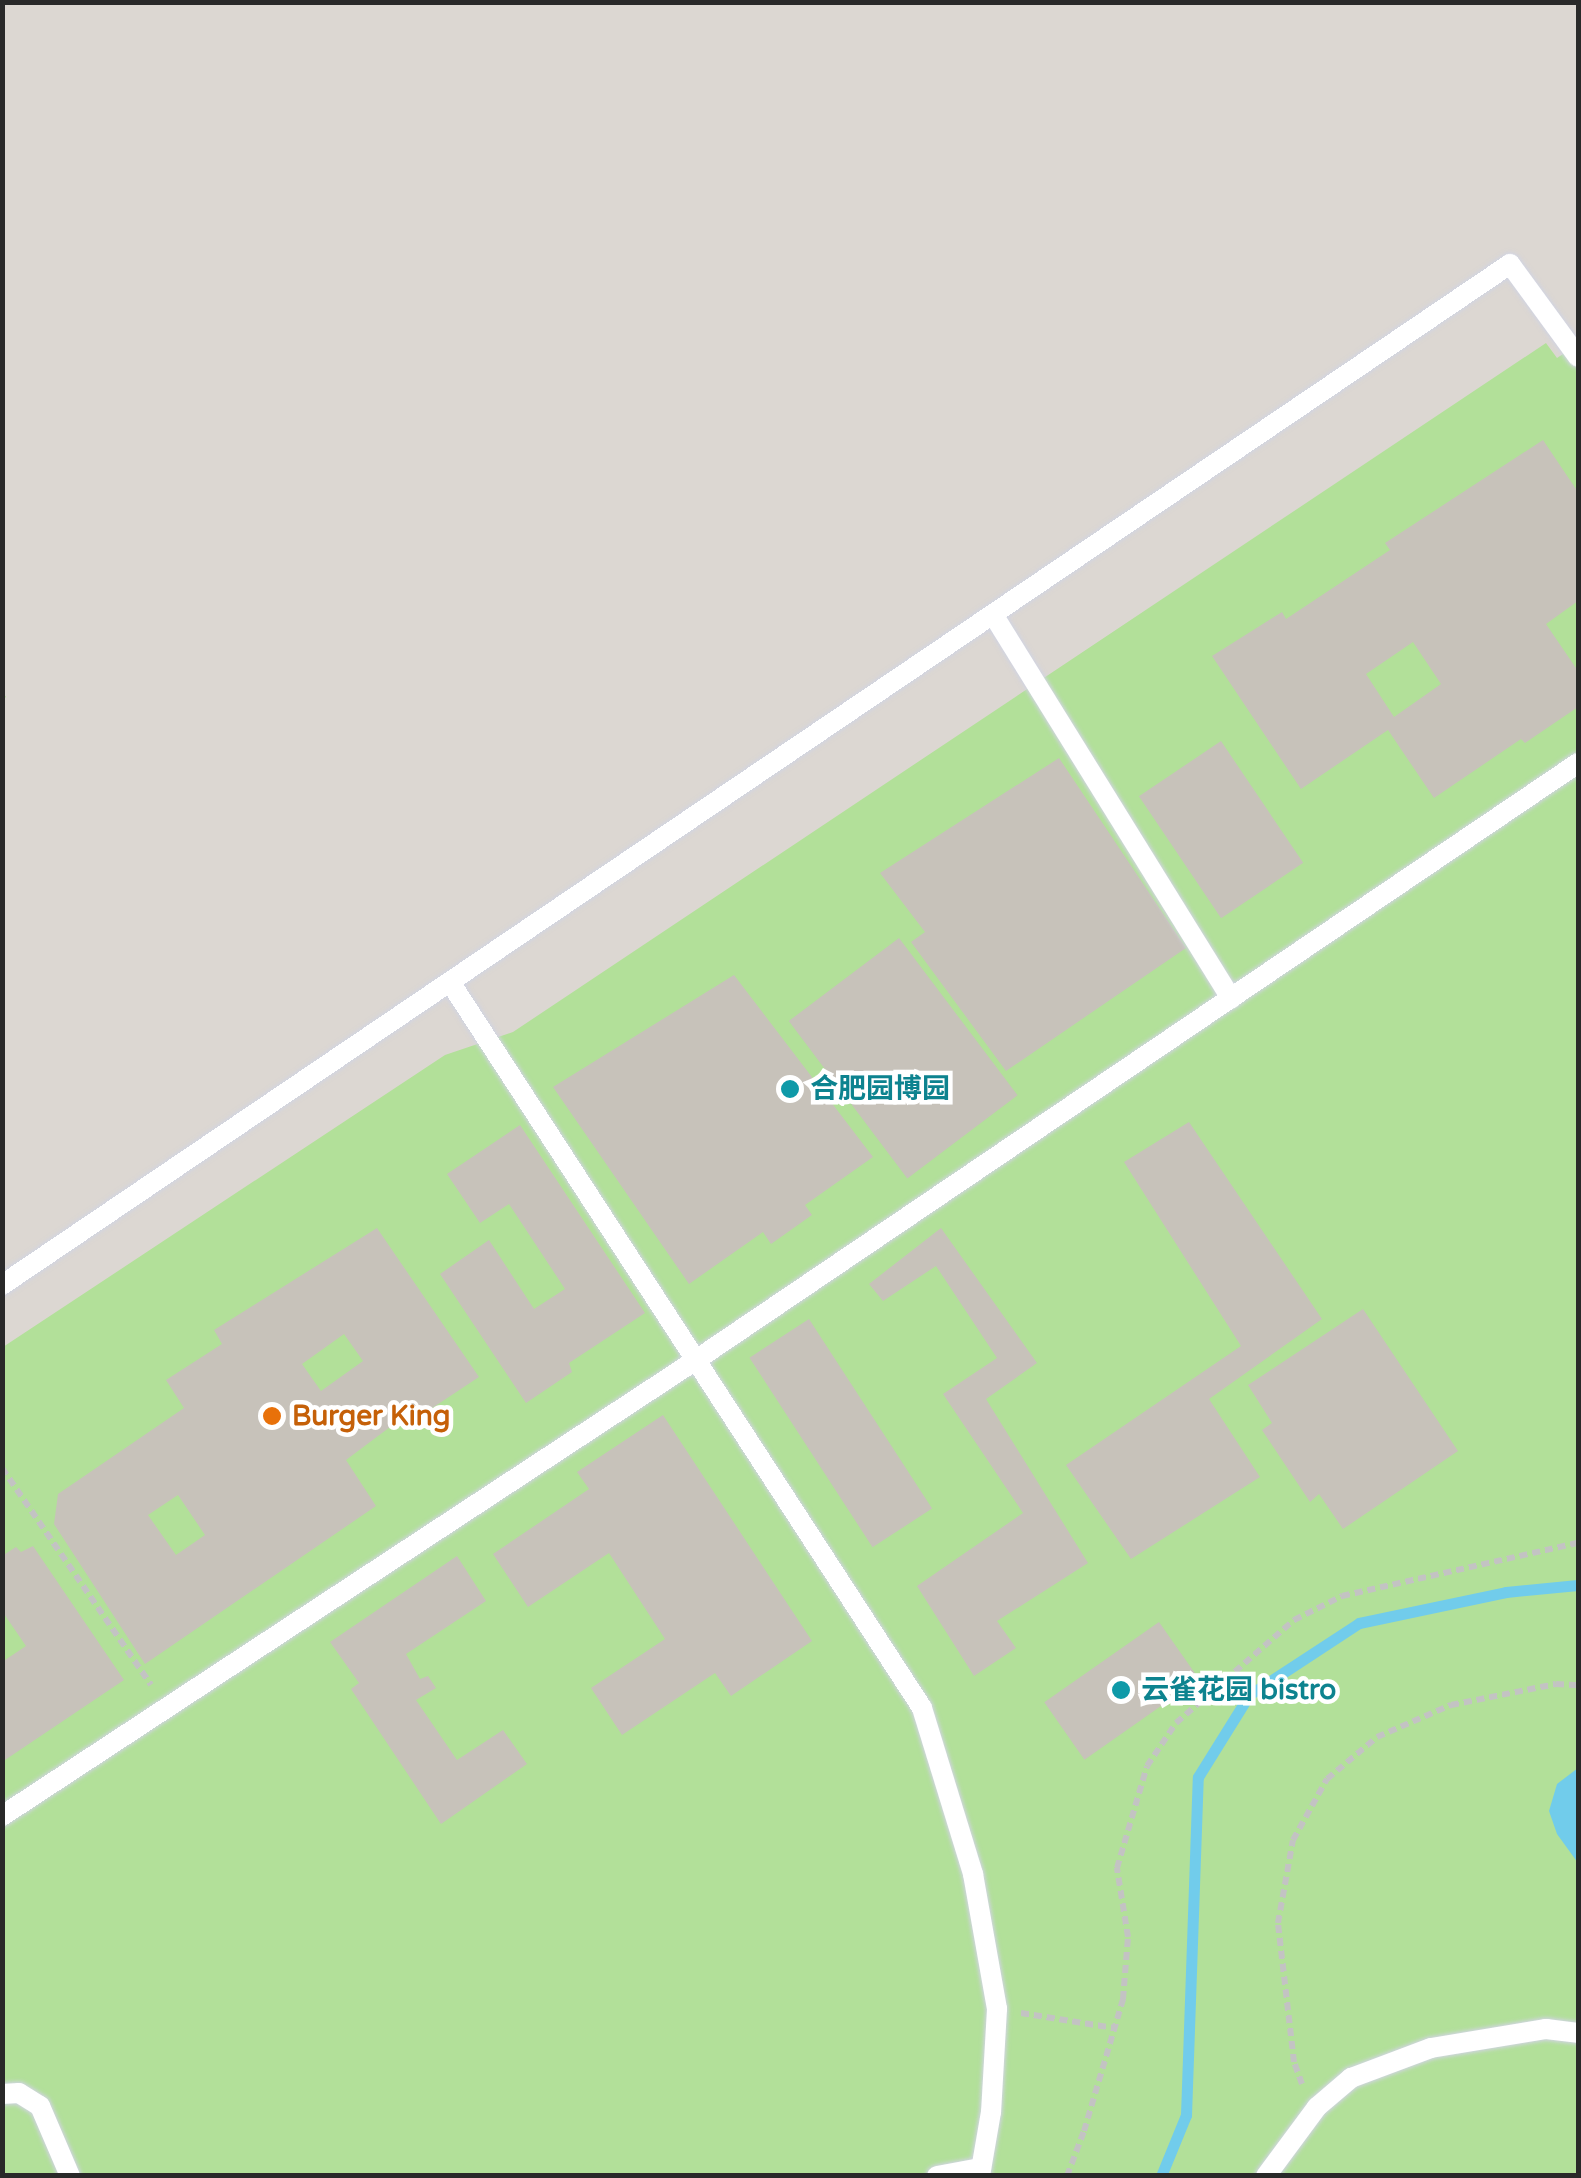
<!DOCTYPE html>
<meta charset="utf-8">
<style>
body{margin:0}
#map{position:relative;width:1581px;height:2178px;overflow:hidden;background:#ebe4db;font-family:"Varela Round","Noto Sans SC",sans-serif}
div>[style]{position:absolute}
.green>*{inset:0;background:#b2e099;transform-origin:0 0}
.plaza>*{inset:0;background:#dcd7d2}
.water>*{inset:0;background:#71cceb}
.stream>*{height:11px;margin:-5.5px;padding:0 5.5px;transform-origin:5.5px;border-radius:5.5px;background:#71cceb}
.building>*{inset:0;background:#c7c2ba;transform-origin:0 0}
.path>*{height:6px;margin-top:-3px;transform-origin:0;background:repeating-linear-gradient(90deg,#c3c3c3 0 8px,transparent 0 13px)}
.roads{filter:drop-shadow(0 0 2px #d1d4e2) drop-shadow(0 0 2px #d1d4e2)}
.lane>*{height:20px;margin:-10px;padding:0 10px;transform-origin:10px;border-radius:10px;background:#fff}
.dots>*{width:28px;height:28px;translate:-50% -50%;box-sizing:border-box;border:5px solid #fff;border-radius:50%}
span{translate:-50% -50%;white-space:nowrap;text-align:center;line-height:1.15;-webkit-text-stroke:9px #fff;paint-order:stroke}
.culture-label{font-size:28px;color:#0d838f;font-weight:700}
.left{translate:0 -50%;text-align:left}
.food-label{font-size:28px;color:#c56008;font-weight:700}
.frame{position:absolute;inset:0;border:5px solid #292929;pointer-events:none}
</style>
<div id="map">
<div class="green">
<div style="left:3px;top:3px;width:1575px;height:2172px"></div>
</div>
<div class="plaza">
<div style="clip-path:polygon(3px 3px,1578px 3px,1578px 344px,1557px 358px,1546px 343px,513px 1032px,445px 1055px,3px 1347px,2px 700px,6px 697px,2px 691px)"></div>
</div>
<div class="water">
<div style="clip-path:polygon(1578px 1768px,1578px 1863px,1557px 1834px,1549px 1811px,1557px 1784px)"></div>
</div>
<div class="stream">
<div style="left:1161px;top:2176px;width:66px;rotate:-67.7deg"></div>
<div style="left:1186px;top:2115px;width:338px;rotate:-88deg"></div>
<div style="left:1198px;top:1777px;width:97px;rotate:-58.1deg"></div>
<div style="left:1249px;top:1695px;width:131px;rotate:-33.2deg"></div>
<div style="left:1359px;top:1623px;width:150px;rotate:-11.9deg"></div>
<div style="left:1506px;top:1592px;width:72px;rotate:-5.6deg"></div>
</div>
<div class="building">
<div style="clip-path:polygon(evenodd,1543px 440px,1578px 492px,1578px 601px,1546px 624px,1578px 671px,1578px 707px,1525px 743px,1521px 739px,1434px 798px,1388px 730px,1301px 789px,1212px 656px,1282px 612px,1286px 619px,1390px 550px,1385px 543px,1543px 440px,1413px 642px,1441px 684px,1394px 717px,1366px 674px,1413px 642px)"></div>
<div style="left:1221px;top:741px;width:147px;height:99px;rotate:56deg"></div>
<div style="clip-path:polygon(1059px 758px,1186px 948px,1006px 1071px,911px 942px,925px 932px,880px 873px)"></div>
<div style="left:899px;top:938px;width:197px;height:138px;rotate:53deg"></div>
<div style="clip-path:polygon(734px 975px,873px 1157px,805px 1205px,812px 1215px,771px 1244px,763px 1232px,689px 1284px,553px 1087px)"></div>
<div style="clip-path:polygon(1189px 1122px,1322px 1319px,1209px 1399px,1260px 1477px,1131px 1559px,1066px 1465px,1241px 1346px,1124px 1162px)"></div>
<div style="clip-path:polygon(520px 1125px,645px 1313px,569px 1363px,572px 1372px,526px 1403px,440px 1274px,489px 1240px,534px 1309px,565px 1289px,509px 1204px,480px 1223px,447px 1174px)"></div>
<div style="clip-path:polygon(evenodd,377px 1228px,479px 1377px,408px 1424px,402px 1418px,346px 1460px,376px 1506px,145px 1664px,54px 1524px,58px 1494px,184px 1408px,166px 1380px,222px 1344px,214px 1330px,377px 1228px,344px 1334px,363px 1361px,321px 1391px,302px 1364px,344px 1334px,377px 1228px,178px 1495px,205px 1535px,176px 1555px,148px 1515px,178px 1495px)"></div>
<div style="clip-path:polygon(941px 1228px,1037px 1363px,986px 1399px,1088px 1563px,997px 1621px,1016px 1648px,974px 1676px,917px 1586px,1023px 1513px,943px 1394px,997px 1358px,936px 1266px,883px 1301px,869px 1284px)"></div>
<div style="clip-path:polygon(1363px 1309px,1458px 1451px,1343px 1529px,1319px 1494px,1310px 1502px,1262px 1430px,1272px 1423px,1248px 1385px)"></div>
<div style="left:809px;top:1319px;width:226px;height:71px;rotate:57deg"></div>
<div style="clip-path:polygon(663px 1415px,812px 1641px,731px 1696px,715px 1673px,622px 1735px,591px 1688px,665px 1639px,609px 1553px,528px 1607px,493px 1554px,589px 1489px,577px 1472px)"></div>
<div style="clip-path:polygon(33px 1546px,124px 1680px,2px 1762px,2px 1662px,26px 1646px,2px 1611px,2px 1556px,16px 1547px,21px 1552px)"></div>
<div style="clip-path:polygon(457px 1556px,486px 1601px,406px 1654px,420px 1679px,428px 1676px,436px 1688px,416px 1700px,457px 1760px,503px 1730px,527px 1764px,441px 1824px,351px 1689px,359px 1683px,330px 1642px)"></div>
<div style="left:1159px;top:1622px;width:70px;height:140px;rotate:55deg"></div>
</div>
<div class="path">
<div style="left:2px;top:1468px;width:263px;rotate:55.5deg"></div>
<div style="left:1021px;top:2013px;width:94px;rotate:9.2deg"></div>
<div style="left:1302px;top:2084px;width:23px;rotate:-110deg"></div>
<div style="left:1294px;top:2062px;width:140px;rotate:-96.6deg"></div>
<div style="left:1278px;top:1923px;width:84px;rotate:-79.8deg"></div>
<div style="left:1293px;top:1840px;width:70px;rotate:-60.9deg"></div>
<div style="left:1327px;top:1779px;width:65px;rotate:-40deg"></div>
<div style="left:1377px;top:1737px;width:81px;rotate:-23.4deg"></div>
<div style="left:1451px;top:1705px;width:107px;rotate:-11.3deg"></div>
<div style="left:1556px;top:1684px;width:22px;rotate:3deg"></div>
<div style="left:1067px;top:2176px;width:48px;rotate:-69.3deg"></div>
<div style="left:1084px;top:2131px;width:138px;rotate:-73.5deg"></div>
<div style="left:1123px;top:1999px;width:62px;rotate:-85.4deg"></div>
<div style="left:1128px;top:1937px;width:70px;rotate:-99.1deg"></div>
<div style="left:1117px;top:1868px;width:106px;rotate:-73.6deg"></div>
<div style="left:1147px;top:1766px;width:52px;rotate:-56deg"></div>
<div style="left:1176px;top:1723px;width:157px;rotate:-41.1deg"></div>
<div style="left:1294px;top:1620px;width:54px;rotate:-26.6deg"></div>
<div style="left:1342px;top:1596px;width:242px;rotate:-12.7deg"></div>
</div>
<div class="roads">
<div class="lane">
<div style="left:994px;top:616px;width:450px;rotate:58.2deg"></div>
<div style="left:452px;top:985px;width:862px;rotate:56.97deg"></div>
<div style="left:922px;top:1708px;width:174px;rotate:72.9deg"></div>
<div style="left:973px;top:1874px;width:137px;rotate:79.9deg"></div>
<div style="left:997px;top:2009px;width:103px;rotate:93.3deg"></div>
<div style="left:991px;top:2112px;width:65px;rotate:99.8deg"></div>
<div style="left:2px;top:1285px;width:1821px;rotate:-34.1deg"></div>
<div style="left:1510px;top:264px;width:115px;rotate:53.8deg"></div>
<div style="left:2px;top:1816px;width:830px;rotate:-33.31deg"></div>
<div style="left:696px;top:1360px;width:1065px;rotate:-34.09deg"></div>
<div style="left:2px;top:2094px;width:17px;rotate:-3deg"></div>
<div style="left:19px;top:2093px;width:25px;rotate:32deg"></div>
<div style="left:40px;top:2106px;width:76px;rotate:66.8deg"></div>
<div style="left:937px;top:2176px;width:45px;rotate:-10.3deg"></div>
<div style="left:1266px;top:2176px;width:86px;rotate:-53.5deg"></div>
<div style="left:1317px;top:2107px;width:45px;rotate:-40.5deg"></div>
<div style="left:1351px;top:2078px;width:85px;rotate:-20.6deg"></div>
<div style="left:1431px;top:2048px;width:117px;rotate:-9.4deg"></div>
<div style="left:1546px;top:2029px;width:32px;rotate:7deg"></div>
</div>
</div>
<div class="dots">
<div style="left:790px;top:1089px;background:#0f9aa8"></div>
<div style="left:272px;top:1416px;background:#e8710a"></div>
<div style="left:1121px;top:1690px;background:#0f9aa8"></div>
</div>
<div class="culture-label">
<span class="left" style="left:810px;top:1089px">合肥园博园</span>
<span class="left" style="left:1141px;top:1690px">云雀花园 bistro</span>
</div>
<div class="food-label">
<span class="left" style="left:292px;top:1416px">Burger King</span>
</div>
<div class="frame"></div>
</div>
